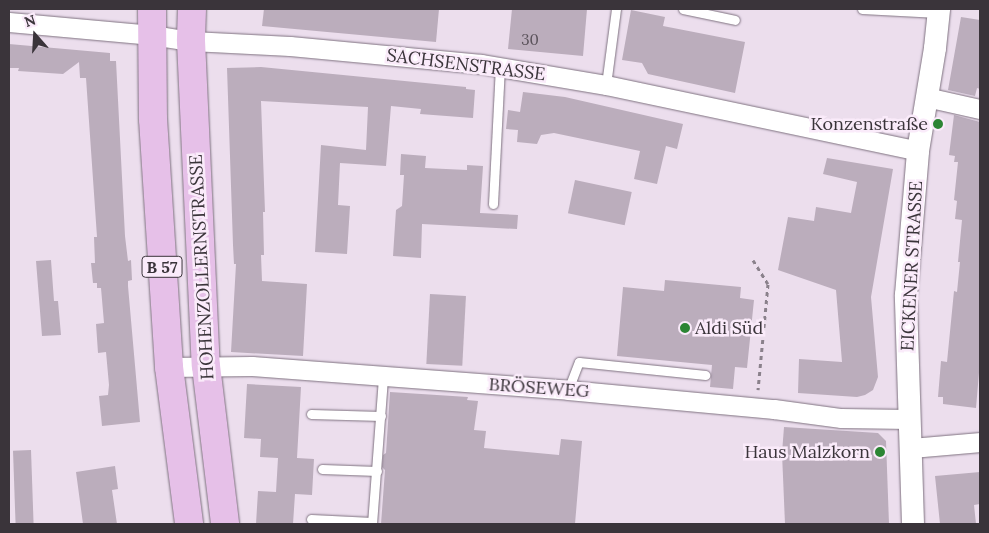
<!DOCTYPE html>
<meta charset="utf-8">
<style>
body{margin:0}
#map{position:relative;width:989px;height:533px;overflow:hidden;background:#ecdeed;font-family:Lora,serif}
div>[style]{position:absolute}
.building>*{inset:0;background:#bbadbc;transform-origin:0 0}
.path>*{height:3px;margin-top:-1.5px;transform-origin:0;background:repeating-linear-gradient(90deg,#8a818b 0 4px,transparent 0 8px)}
.roads{filter:drop-shadow(0 0 1px #7f7280) drop-shadow(0 0 1px #7f7280)}
.service>*{height:9px;margin:-4.5px;padding:0 4.5px;transform-origin:4.5px;border-radius:4.5px;background:#fff}
.minor>*{height:19px;margin:-9.5px;padding:0 9.5px;transform-origin:9.5px;border-radius:9.5px;background:#fff}
.tertiary>*{height:22px;margin:-11px;padding:0 11px;transform-origin:11px;border-radius:11px;background:#fff}
.primary>*{height:28px;margin:-14px;padding:0 14px;transform-origin:14px;border-radius:14px;background:#e6c0e8}
.dots>*{width:14px;height:14px;translate:-50% -50%;box-sizing:border-box;border:2px solid #faebfa;border-radius:50%}
span{translate:-50% -50%;white-space:nowrap;text-align:center;line-height:1.15;-webkit-text-stroke:5px #faebfa;paint-order:stroke}
.number-label{font-size:15px;color:#5a525a}
.number-label span{-webkit-text-stroke-width:0}
.shield-label span{padding:1px 4px;background:#faebfa;border:1px solid;border-radius:4px;-webkit-text-stroke-width:0}
.shield-label{font-size:16px;color:#3a343a;font-weight:700}
.street-label{font-size:18px;color:#3a343a}
.poi-label{font-size:18px;color:#3a343a}
.right{translate:-100% -50%;text-align:right}
.left{translate:0 -50%;text-align:left}
.frame{position:absolute;inset:0;border:10px solid #3a343a;pointer-events:none}
.north{position:absolute;left:10px;top:10px;width:50px;height:50px;-webkit-text-stroke:4px #faebfa;paint-order:stroke;rotate:341deg;font-size:14px;font-weight:700;line-height:20px;text-align:center;color:#3a343a}
.north::after{content:'';display:block;margin:auto;width:18px;height:22px;background:#3a343a;clip-path:polygon(50% 0,100% 100%,50% 72%,0 100%)}
</style>
<div id="map">
<div class="building">
<div style="clip-path:polygon(264px 9px,439px 9px,436px 42px,262px 26px)"></div>
<div style="clip-path:polygon(512px 9px,587px 9px,583px 56px,508px 49px)"></div>
<div style="clip-path:polygon(631px 10px,665px 17px,663px 26px,745px 42px,735px 93px,648px 74px,642px 63px,622px 60px)"></div>
<div style="clip-path:polygon(961px 17px,980px 20px,980px 89px,977px 88px,975px 96px,948px 90px)"></div>
<div style="clip-path:polygon(9px 44px,110px 53px,110px 61px,116px 61px,125px 236px,128px 261px,131px 260px,132px 280px,128px 281px,128px 286px,140px 422px,102px 426px,99px 396px,108px 395px,109px 385px,106px 352px,98px 353px,96px 324px,104px 323px,101px 288px,97px 288px,97px 283px,93px 283px,91px 263px,95px 263px,94px 237px,97px 237px,86px 78px,80px 78px,79px 62px,63px 74px,18px 71px,19px 68px,9px 68px)"></div>
<div style="clip-path:polygon(261px 67px,466px 87px,466px 89px,475px 90px,473px 118px,420px 114px,421px 109px,391px 106px,386px 166px,340px 163px,338px 205px,350px 206px,347px 254px,315px 252px,321px 145px,366px 150px,368px 107px,261px 101px,265px 212px,263px 212px,264px 255px,261px 255px,262px 281px,307px 284px,303px 356px,231px 352px,236px 264px,234px 264px,233px 245px,227px 68px)"></div>
<div style="clip-path:polygon(523px 92px,565px 97px,683px 124px,677px 149px,666px 146px,657px 184px,634px 179px,640px 151px,554px 133px,541px 135px,537px 144px,517px 142px,518px 130px,506px 129px,508px 110px,520px 112px)"></div>
<div style="clip-path:polygon(954px 115px,980px 122px,980px 361px,976px 408px,943px 404px,943px 397px,938px 397px,941px 361px,947px 362px,954px 291px,957px 292px,960px 262px,958px 262px,962px 220px,955px 219px,957px 201px,954px 200px,958px 162px,954px 162px,955px 156px,949px 155px)"></div>
<div style="clip-path:polygon(401px 154px,426px 156px,425px 168px,467px 170px,467px 165px,483px 166px,480px 213px,518px 215px,517px 229px,422px 224px,421px 258px,393px 256px,396px 210px,402px 206px,404px 175px,400px 175px)"></div>
<div style="clip-path:polygon(827px 158px,893px 169px,871px 297px,878px 377px,873px 390px,865px 395px,857px 397px,798px 393px,799px 359px,842px 362px,836px 290px,778px 270px,788px 217px,814px 221px,816px 207px,851px 213px,857px 182px,823px 174px)"></div>
<div style="left:575px;top:180px;width:58px;height:34px;rotate:12deg"></div>
<div style="clip-path:polygon(51px 260px,54px 301px,58px 301px,61px 335px,42px 336px,36px 261px)"></div>
<div style="clip-path:polygon(665px 280px,741px 287px,740px 298px,754px 300px,747px 368px,735px 367px,733px 389px,710px 387px,712px 365px,617px 356px,623px 287px,664px 291px)"></div>
<div style="left:430px;top:294px;width:36px;height:70px;rotate:3deg"></div>
<div style="clip-path:polygon(247px 384px,301px 387px,297px 458px,314px 459px,312px 495px,295px 494px,293px 524px,256px 524px,258px 491px,276px 492px,278px 458px,260px 457px,261px 439px,244px 438px)"></div>
<div style="clip-path:polygon(390px 392px,468px 397px,467px 400px,478px 401px,474px 430px,486px 431px,484px 448px,559px 455px,561px 439px,582px 441px,575px 524px,381px 524px,385px 470px,382px 467px,383px 455px,386px 453px)"></div>
<div style="clip-path:polygon(784px 427px,878px 433px,886px 441px,889px 524px,785px 524px,782px 453px)"></div>
<div style="left:31px;top:450px;width:73px;height:18px;rotate:88deg"></div>
<div style="clip-path:polygon(115px 466px,118px 489px,112px 490px,117px 524px,83px 524px,76px 472px)"></div>
<div style="clip-path:polygon(980px 472px,980px 504px,974px 505px,976px 524px,940px 524px,935px 476px)"></div>
</div>
<div class="path">
<div style="left:753px;top:260px;width:28px;rotate:58deg"></div>
<div style="left:768px;top:284px;width:106px;rotate:95.4deg"></div>
</div>
<div class="roads">
<div class="service">
<div style="left:683px;top:9px;width:53px;rotate:11.9deg"></div>
<div style="left:862px;top:9px;width:76px;rotate:3deg"></div>
<div style="left:606px;top:85px;width:77px;rotate:-82.5deg"></div>
<div style="left:493px;top:204px;width:136px;rotate:-87.1deg"></div>
<div style="left:568px;top:390px;width:30px;rotate:-69deg"></div>
<div style="left:579px;top:362px;width:127px;rotate:5.9deg"></div>
<div style="left:311px;top:414px;width:70px;rotate:1.6deg"></div>
<div style="left:322px;top:469px;width:55px;rotate:2.1deg"></div>
<div style="left:311px;top:519px;width:61px;rotate:2.8deg"></div>
<div style="left:372px;top:524px;width:147px;rotate:-85.7deg"></div>
</div>
<div class="minor">
<div style="left:9px;top:22px;width:144px;rotate:5.2deg"></div>
<div style="left:152px;top:35px;width:39px;rotate:9deg"></div>
<div style="left:191px;top:41px;width:99px;rotate:2.9deg"></div>
<div style="left:290px;top:46px;width:192px;rotate:5.4deg"></div>
<div style="left:481px;top:64px;width:127px;rotate:9.5deg"></div>
<div style="left:606px;top:85px;width:319px;rotate:11.9deg"></div>
<div style="left:926px;top:97px;width:55px;rotate:12.5deg"></div>
<div style="left:169px;top:367px;width:83px;rotate:-0.7deg"></div>
<div style="left:252px;top:366px;width:317px;rotate:4.3deg"></div>
<div style="left:568px;top:390px;width:207px;rotate:5.3deg"></div>
<div style="left:774px;top:409px;width:68px;rotate:7.7deg"></div>
<div style="left:841px;top:418px;width:68px;rotate:0.8deg"></div>
<div style="left:912px;top:448px;width:68px;rotate:-5deg"></div>
</div>
<div class="tertiary">
<div style="left:913px;top:524px;width:229px;rotate:-91.8deg"></div>
<div style="left:906px;top:295px;width:144px;rotate:-85.2deg"></div>
<div style="left:918px;top:151px;width:104px;rotate:-80.6deg"></div>
<div style="left:935px;top:48px;width:39px;rotate:-84deg"></div>
</div>
<div class="primary">
<div style="left:152px;top:9px;width:110px;rotate:89.5deg"></div>
<div style="left:153px;top:119px;width:249px;rotate:86.3deg"></div>
<div style="left:169px;top:367px;width:158px;rotate:82.7deg"></div>
<div style="left:192px;top:9px;width:32px;rotate:92deg"></div>
<div style="left:191px;top:41px;width:325px;rotate:87.4deg"></div>
<div style="left:206px;top:366px;width:159px;rotate:83.1deg"></div>
</div>
</div>
<div class="dots">
<div style="left:938px;top:124px;background:#2c8534"></div>
<div style="left:685px;top:328px;background:#2c8534"></div>
<div style="left:880px;top:452px;background:#2c8534"></div>
</div>
<div class="number-label">
<span style="left:530px;top:40px">30</span>
</div>
<div class="shield-label">
<span style="left:162px;top:267px">B 57</span>
</div>
<div class="street-label">
<span style="left:466px;top:65px;rotate:7deg">SACHSENSTRASSE</span>
<span style="left:912px;top:266px;rotate:-87deg">EICKENER STRASSE</span>
<span style="left:202px;top:267px;rotate:-93deg">HOHENZOLLERNSTRASSE</span>
<span style="left:539px;top:388px;rotate:4deg">BRÖSEWEG</span>
</div>
<div class="poi-label">
<span class="right" style="left:928px;top:124px">Konzenstraße</span>
<span class="left" style="left:695px;top:328px">Aldi Süd</span>
<span class="right" style="left:870px;top:452px">Haus Malzkorn</span>
</div>
<div class="frame"></div>
<div class="north">N</div>
</div>
